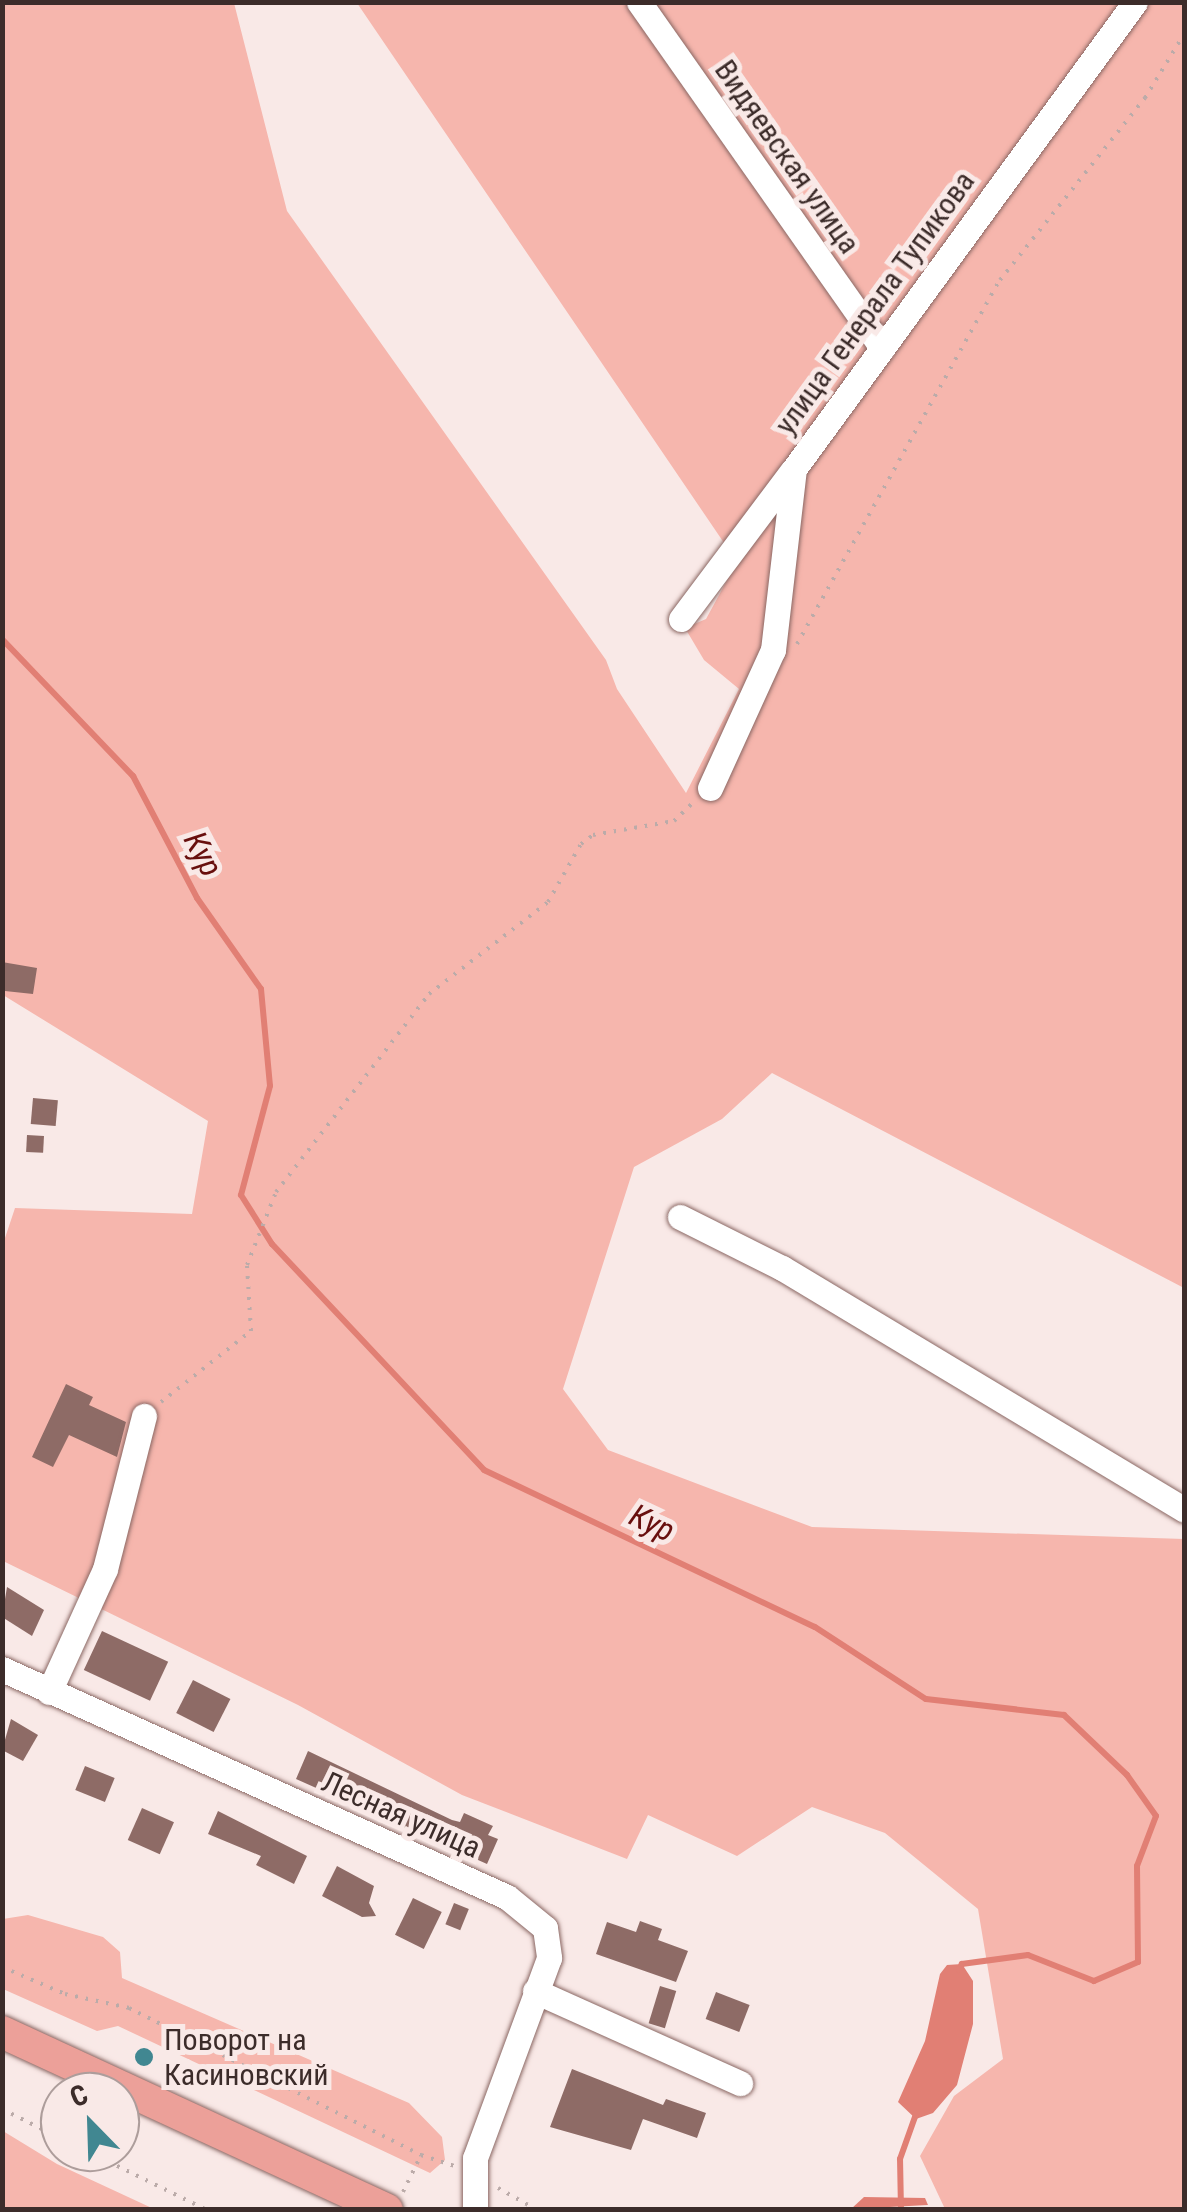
<!DOCTYPE html>
<meta charset="utf-8">
<style>
body{margin:0}
#map{position:relative;width:1187px;height:2212px;overflow:hidden;background:#f9e9e7;font-family:"Roboto Condensed",sans-serif}
div>[style]{position:absolute}
.green>*{inset:0;background:#f6b6ad}
.water>*{inset:0;background:#e17f74}
.stream>*{height:6px;margin:-3px;padding:0 3px;transform-origin:3px;border-radius:3px;background:#e17f74}
.building>*{inset:0;background:#8e6b66;transform-origin:0 0}
.path>*{height:4px;margin-top:-2px;transform-origin:0;background:repeating-linear-gradient(90deg,#bbaba9 0 2.5px,transparent 0 10.5px)}
.roads{filter:drop-shadow(0 0 2px #8a6763) drop-shadow(0 0 2px #8a6763)}
.minor>*{height:25px;margin:-12.5px;padding:0 12.5px;transform-origin:12.5px;border-radius:12.5px;background:#fff}
.major>*{height:32px;margin:-16px;padding:0 16px;transform-origin:16px;border-radius:16px;background:#eca099}
.dots>*{width:28px;height:28px;translate:-50% -50%;box-sizing:border-box;border:5px solid #f9e9e7;border-radius:50%}
span{translate:-50% -50%;white-space:nowrap;text-align:center;line-height:1.15;-webkit-text-stroke:10px #f9e9e7;paint-order:stroke}
.street-label{font-size:30px;color:#3c2c2a}
.poi-label{font-size:30px;color:#3c2c2a}
.left{translate:0 -50%;text-align:left}
.water-label{font-size:32px;color:#680f0e;font-style:italic}
.frame{position:absolute;inset:0;border:5px solid #3c2c2a;pointer-events:none}
.north{position:absolute;left:40px;top:2072px;width:100px;height:100px;box-sizing:border-box;background:#f9e9e7;border:2px solid #ad9d9b;border-radius:50%;rotate:337deg;font-size:28px;font-weight:700;line-height:40px;text-align:center;color:#3c2c2a}
.north::after{content:'';display:block;margin:auto;width:35px;height:45px;background:#418791;clip-path:polygon(50% 0,100% 100%,50% 72%,0 100%)}
</style>
<div id="map">
<div class="green">
<div style="clip-path:polygon(3px 3px,234px 3px,287px 211px,606px 660px,617px 689px,686px 793px,739px 689px,704px 660px,685px 628px,706px 619px,737px 562px,357px 3px,1184px 3px,1184px 1288px,772px 1073px,722px 1119px,634px 1167px,563px 1389px,608px 1450px,812px 1527px,1184px 1539px,1184px 2209px,945px 2209px,920px 2156px,954px 2096px,1003px 2059px,978px 1909px,885px 1833px,812px 1807px,737px 1856px,648px 1815px,627px 1859px,462px 1795px,298px 1705px,3px 1561px,2px 1247px,15px 1208px,192px 1214px,208px 1121px,3px 995px)"></div>
<div style="clip-path:polygon(28px 1915px,103px 1937px,120px 1952px,122px 1978px,409px 2103px,442px 2137px,445px 2160px,430px 2173px,118px 2026px,97px 2031px,3px 1989px,3px 1919px)"></div>
<div style="clip-path:polygon(3px 2131px,57px 2164px,154px 2209px,3px 2209px)"></div>
</div>
<div class="water">
<div style="clip-path:polygon(962px 1964px,973px 1981px,973px 2024px,957px 2085px,933px 2113px,916px 2119px,898px 2102px,925px 2041px,940px 1974px,947px 1965px)"></div>
<div style="clip-path:polygon(864px 2197px,925px 2198px,928px 2205px,851px 2209px)"></div>
</div>
<div class="stream">
<div style="left:2px;top:639px;width:190px;rotate:46.3deg"></div>
<div style="left:133px;top:776px;width:138px;rotate:62.3deg"></div>
<div style="left:197px;top:898px;width:111px;rotate:54.9deg"></div>
<div style="left:261px;top:989px;width:97px;rotate:84.7deg"></div>
<div style="left:270px;top:1086px;width:113px;rotate:104.9deg"></div>
<div style="left:241px;top:1195px;width:58px;rotate:57.7deg"></div>
<div style="left:272px;top:1244px;width:310px;rotate:46.8deg"></div>
<div style="left:484px;top:1470px;width:366px;rotate:25.4deg"></div>
<div style="left:815px;top:1627px;width:132px;rotate:33deg"></div>
<div style="left:926px;top:1699px;width:139px;rotate:6.6deg"></div>
<div style="left:1064px;top:1715px;width:87px;rotate:43.6deg"></div>
<div style="left:1127px;top:1775px;width:50px;rotate:54.7deg"></div>
<div style="left:1156px;top:1816px;width:53px;rotate:110.8deg"></div>
<div style="left:1137px;top:1866px;width:96px;rotate:89.4deg"></div>
<div style="left:1138px;top:1962px;width:48px;rotate:156.6deg"></div>
<div style="left:1094px;top:1981px;width:71px;rotate:-158.5deg"></div>
<div style="left:1028px;top:1955px;width:67px;rotate:172.2deg"></div>
<div style="left:962px;top:1964px;width:7px;rotate:117deg"></div>
<div style="left:901px;top:2210px;width:51px;rotate:-91.1deg"></div>
<div style="left:900px;top:2159px;width:48px;rotate:-70.4deg"></div>
</div>
<div class="building">
<div style="clip-path:polygon(2px 962px,37px 968px,33px 994px,5px 991px)"></div>
<div style="left:33px;top:1098px;width:25px;height:26px;rotate:5deg"></div>
<div style="left:27px;top:1135px;width:17px;height:17px;rotate:3deg"></div>
<div style="clip-path:polygon(66px 1384px,93px 1397px,89px 1405px,126px 1422px,117px 1457px,69px 1435px,53px 1467px,32px 1457px)"></div>
<div style="clip-path:polygon(7px 1587px,44px 1610px,32px 1636px,2px 1617px)"></div>
<div style="left:102px;top:1631px;width:73px;height:43px;rotate:25deg"></div>
<div style="left:193px;top:1680px;width:42px;height:37px;rotate:27deg"></div>
<div style="clip-path:polygon(11px 1719px,38px 1735px,23px 1761px,2px 1750px)"></div>
<div style="clip-path:polygon(308px 1751px,452px 1820px,460px 1822px,464px 1813px,493px 1826px,488px 1835px,498px 1839px,487px 1864px,296px 1779px)"></div>
<div style="left:85px;top:1766px;width:32px;height:26px;rotate:22deg"></div>
<div style="left:142px;top:1808px;width:35px;height:35px;rotate:24deg"></div>
<div style="clip-path:polygon(218px 1811px,307px 1856px,294px 1884px,256px 1865px,261px 1856px,208px 1834px)"></div>
<div style="clip-path:polygon(337px 1866px,374px 1886px,369px 1903px,376px 1916px,362px 1917px,322px 1896px)"></div>
<div style="left:413px;top:1898px;width:32px;height:41px;rotate:26deg"></div>
<div style="left:454px;top:1903px;width:16px;height:23px;rotate:22deg"></div>
<div style="clip-path:polygon(640px 1921px,662px 1929px,658px 1940px,688px 1951px,676px 1982px,596px 1954px,607px 1922px,636px 1932px)"></div>
<div style="left:660px;top:1986px;width:17px;height:39px;rotate:17deg"></div>
<div style="left:716px;top:1992px;width:36px;height:29px;rotate:21deg"></div>
<div style="clip-path:polygon(572px 2069px,663px 2105px,666px 2099px,706px 2113px,697px 2138px,643px 2119px,631px 2150px,550px 2127px)"></div>
</div>
<div class="path">
<div style="left:797px;top:644px;width:417px;rotate:-60.9deg"></div>
<div style="left:1000px;top:280px;width:233px;rotate:-51.5deg"></div>
<div style="left:1145px;top:98px;width:75px;rotate:-58.6deg"></div>
<div style="left:161px;top:1402px;width:115px;rotate:-38.3deg"></div>
<div style="left:251px;top:1331px;width:66px;rotate:-93.5deg"></div>
<div style="left:247px;top:1265px;width:79px;rotate:-68.3deg"></div>
<div style="left:276px;top:1192px;width:250px;rotate:-52.3deg"></div>
<div style="left:429px;top:994px;width:150px;rotate:-37.7deg"></div>
<div style="left:548px;top:902px;width:67px;rotate:-60.4deg"></div>
<div style="left:581px;top:844px;width:15px;rotate:-37deg"></div>
<div style="left:593px;top:835px;width:82px;rotate:-9.8deg"></div>
<div style="left:674px;top:821px;width:28px;rotate:-44deg"></div>
<div style="left:2px;top:1967px;width:69px;rotate:23.2deg"></div>
<div style="left:65px;top:1994px;width:66px;rotate:12.3deg"></div>
<div style="left:129px;top:2008px;width:327px;rotate:26.7deg"></div>
<div style="left:2px;top:2109px;width:65px;rotate:26.6deg"></div>
<div style="left:89px;top:2152px;width:131px;rotate:26.2deg"></div>
<div style="left:498px;top:2188px;width:45px;rotate:29.4deg"></div>
<div style="left:403px;top:2192px;width:41px;rotate:-64.1deg"></div>
<div style="left:421px;top:2155px;width:35px;rotate:18deg"></div>
</div>
<div class="roads">
<div class="minor">
<div style="left:639px;top:2px;width:423px;rotate:54.9deg"></div>
<div style="left:681px;top:619px;width:185px;rotate:-53.1deg"></div>
<div style="left:710px;top:788px;width:152px;rotate:-65.5deg"></div>
<div style="left:773px;top:650px;width:182px;rotate:-83.4deg"></div>
<div style="left:794px;top:469px;width:578px;rotate:-53.86deg"></div>
<div style="left:680px;top:1217px;width:114px;rotate:26.6deg"></div>
<div style="left:782px;top:1268px;width:469px;rotate:31deg"></div>
<div style="left:2px;top:1669px;width:554px;rotate:24.3deg"></div>
<div style="left:507px;top:1897px;width:49px;rotate:39.2deg"></div>
<div style="left:545px;top:1928px;width:30px;rotate:82deg"></div>
<div style="left:549px;top:1958px;width:213px;rotate:110.3deg"></div>
<div style="left:475px;top:2158px;width:52px;rotate:90deg"></div>
<div style="left:49px;top:1692px;width:135px;rotate:-65.5deg"></div>
<div style="left:105px;top:1569px;width:158px;rotate:-75.7deg"></div>
<div style="left:535px;top:1991px;width:225px;rotate:24.2deg"></div>
</div>
<div class="major">
<div style="left:2px;top:2032px;width:424px;rotate:24.8deg"></div>
</div>
</div>
<div class="dots">
<div style="left:144px;top:2057px;background:#418791"></div>
</div>
<div class="street-label">
<span style="left:787px;top:157px;rotate:55deg">Видяевская улица</span>
<span style="left:875px;top:303px;rotate:-54deg">улица Генерала Тупикова</span>
<span style="left:401px;top:1815px;rotate:24deg">Лесная улица</span>
</div>
<div class="poi-label">
<span class="left" style="left:164px;top:2057px">Поворот на<br>Касиновский</span>
</div>
<div class="water-label">
<span style="left:203px;top:854px;rotate:62deg">Кур</span>
<span style="left:652px;top:1523px;rotate:25deg">Кур</span>
</div>
<div class="frame"></div>
<div class="north">С</div>
</div>
